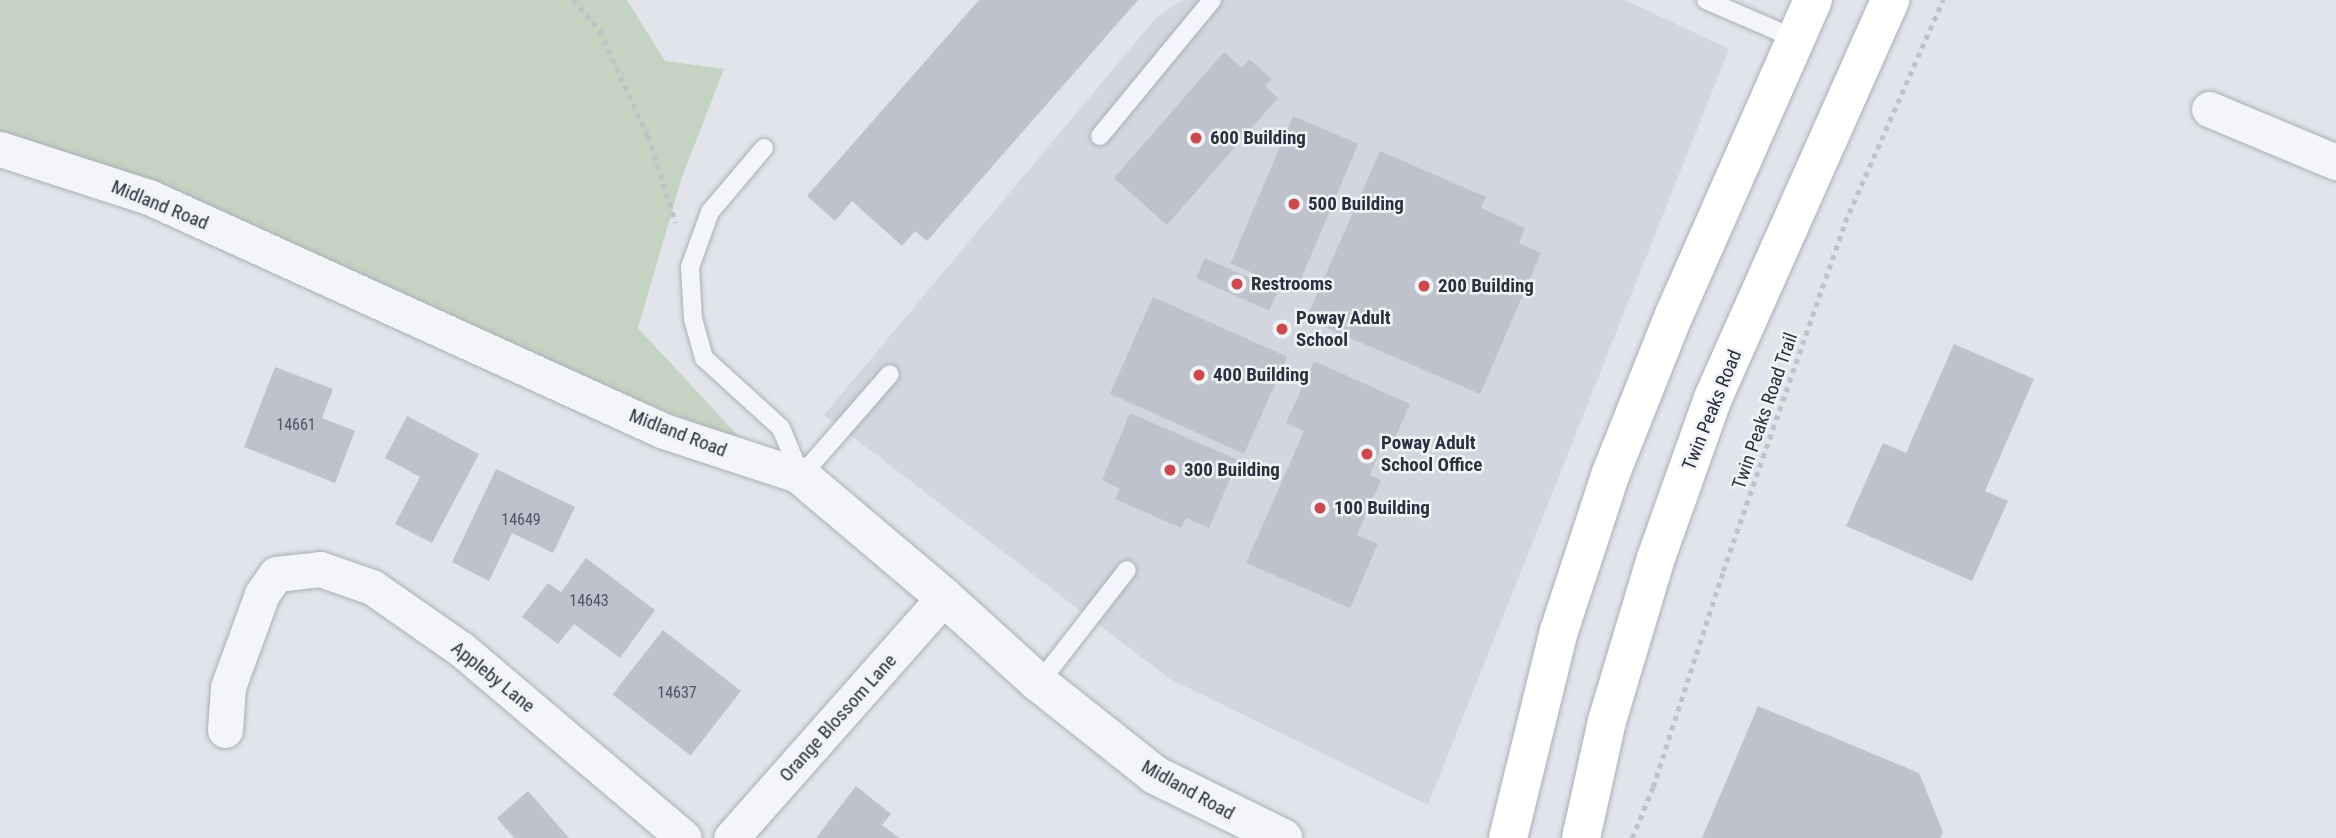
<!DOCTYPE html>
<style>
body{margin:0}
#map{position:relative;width:2336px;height:838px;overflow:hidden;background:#e1e4ea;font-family:"Roboto Condensed",sans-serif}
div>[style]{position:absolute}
.built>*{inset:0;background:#d3d6df}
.green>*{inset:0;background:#c5d3c3}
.building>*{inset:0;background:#bfc2cc;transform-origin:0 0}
.path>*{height:4.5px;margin-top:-2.25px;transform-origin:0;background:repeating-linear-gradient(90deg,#bfc2c8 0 5px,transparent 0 10px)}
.roads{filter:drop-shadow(0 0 2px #aaaeb7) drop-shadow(0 0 2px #aaaeb7)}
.service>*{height:18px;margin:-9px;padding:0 9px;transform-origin:9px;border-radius:9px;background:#f4f5f8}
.minor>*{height:35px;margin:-17.5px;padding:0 17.5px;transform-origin:17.5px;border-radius:17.5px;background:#f4f5f8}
.tertiary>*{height:38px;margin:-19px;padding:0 19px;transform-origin:19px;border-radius:19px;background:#f4f5f8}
.primary>*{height:38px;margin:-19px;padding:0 19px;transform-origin:19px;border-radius:19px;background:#fff}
.dots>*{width:19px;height:19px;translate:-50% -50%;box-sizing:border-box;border:4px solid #f1f3f7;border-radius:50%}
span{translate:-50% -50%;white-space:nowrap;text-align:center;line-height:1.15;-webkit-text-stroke:5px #f1f3f7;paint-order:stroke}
.number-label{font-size:16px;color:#4f5464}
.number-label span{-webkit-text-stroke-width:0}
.poi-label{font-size:19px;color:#2a3041;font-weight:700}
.left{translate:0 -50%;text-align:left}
.street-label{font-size:19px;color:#2a3041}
</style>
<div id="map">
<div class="built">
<div style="clip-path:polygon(1182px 0,1625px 0,1729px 49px,1428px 805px,1170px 679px,824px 415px,1155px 19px)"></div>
</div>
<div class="green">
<div style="clip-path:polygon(0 0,627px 0,665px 61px,724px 69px,682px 177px,638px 328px,745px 443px,0 142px)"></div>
</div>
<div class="building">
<div style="clip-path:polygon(979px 0,1138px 0,927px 241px,915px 231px,902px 246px,852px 201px,835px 221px,807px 196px)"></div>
<div style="clip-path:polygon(1224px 52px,1242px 68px,1249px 59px,1272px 79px,1265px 86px,1278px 98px,1167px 225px,1114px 178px)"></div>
<div style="left:1293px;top:116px;width:71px;height:160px;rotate:23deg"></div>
<div style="clip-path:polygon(1380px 151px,1486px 197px,1481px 208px,1525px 228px,1519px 243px,1541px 253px,1480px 394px,1306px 319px)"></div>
<div style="left:1205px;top:258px;width:80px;height:22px;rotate:24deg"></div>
<div style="left:1153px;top:297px;width:147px;height:106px;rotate:24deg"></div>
<div style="clip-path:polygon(1954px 344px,2034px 379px,1985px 491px,2008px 501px,1972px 581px,1846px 526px,1883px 443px,1906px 453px)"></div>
<div style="clip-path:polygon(1314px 361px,1410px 404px,1392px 445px,1384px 441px,1370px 475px,1381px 480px,1357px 535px,1378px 544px,1350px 608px,1246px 563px,1304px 431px,1286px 423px)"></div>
<div style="clip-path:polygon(275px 367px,333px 389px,322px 418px,355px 431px,335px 483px,244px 447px)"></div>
<div style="clip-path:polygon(1130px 413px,1238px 460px,1209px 528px,1186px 518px,1181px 528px,1115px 499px,1120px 489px,1102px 480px)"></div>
<div style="clip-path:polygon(407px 416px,479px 454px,432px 543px,395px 524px,420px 477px,385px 458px)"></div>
<div style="clip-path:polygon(496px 469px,575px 507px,553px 553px,512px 533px,489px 581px,452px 562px)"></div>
<div style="clip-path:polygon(586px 558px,655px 610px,620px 658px,574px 624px,558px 644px,522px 617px,548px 583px,561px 592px)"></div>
<div style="left:663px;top:630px;width:99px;height:82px;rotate:38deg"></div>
<div style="clip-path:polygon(1758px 706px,1919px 773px,1943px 832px,1940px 838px,1702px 838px)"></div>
<div style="clip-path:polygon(856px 786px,891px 814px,882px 825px,899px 838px,816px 838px)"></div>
<div style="clip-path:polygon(528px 791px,569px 838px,514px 838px,497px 818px)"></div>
</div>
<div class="path">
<div style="left:573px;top:0;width:41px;rotate:48.9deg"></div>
<div style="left:600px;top:31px;width:115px;rotate:65.4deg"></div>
<div style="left:648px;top:136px;width:91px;rotate:72.2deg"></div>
<div style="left:1632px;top:838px;width:55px;rotate:-67.6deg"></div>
<div style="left:1653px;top:787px;width:227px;rotate:-72deg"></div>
<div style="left:1723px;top:571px;width:370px;rotate:-70.7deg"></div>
<div style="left:1845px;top:222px;width:243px;rotate:-66.2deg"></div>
</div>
<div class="roads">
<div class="service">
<div style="left:1706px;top:0;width:98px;rotate:23.4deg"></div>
<div style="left:1100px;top:136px;width:176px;rotate:-50.5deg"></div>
<div style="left:764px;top:148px;width:84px;rotate:130.2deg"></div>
<div style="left:710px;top:212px;width:59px;rotate:110deg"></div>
<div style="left:690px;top:267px;width:52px;rotate:86.7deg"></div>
<div style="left:693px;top:319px;width:41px;rotate:74.2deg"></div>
<div style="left:704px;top:358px;width:104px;rotate:42.3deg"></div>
<div style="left:781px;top:428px;width:52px;rotate:67.4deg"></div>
<div style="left:801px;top:476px;width:135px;rotate:-48.9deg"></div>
<div style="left:1039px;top:683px;width:143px;rotate:-52.1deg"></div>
</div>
<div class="minor">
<div style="left:2209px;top:109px;width:138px;rotate:22.7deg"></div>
<div style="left:0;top:149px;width:157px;rotate:17.9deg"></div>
<div style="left:149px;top:197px;width:566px;rotate:24.44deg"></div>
<div style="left:664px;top:431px;width:144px;rotate:18.2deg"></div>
<div style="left:225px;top:730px;width:43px;rotate:-86deg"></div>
<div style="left:228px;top:687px;width:99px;rotate:-69.9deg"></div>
<div style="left:262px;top:594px;width:24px;rotate:-55deg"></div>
<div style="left:276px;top:574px;width:44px;rotate:-6.5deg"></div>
<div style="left:320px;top:569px;width:55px;rotate:19.1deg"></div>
<div style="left:372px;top:587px;width:108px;rotate:34.9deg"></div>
<div style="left:461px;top:649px;width:292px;rotate:40.3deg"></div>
<div style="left:731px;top:838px;width:322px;rotate:-48.5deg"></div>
</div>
<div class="tertiary">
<div style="left:801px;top:476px;width:187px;rotate:40.2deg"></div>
<div style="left:944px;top:597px;width:128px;rotate:42.2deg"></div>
<div style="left:1039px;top:683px;width:148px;rotate:38.4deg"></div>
<div style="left:1155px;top:775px;width:143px;rotate:26.2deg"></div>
</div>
<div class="primary">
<div style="left:1508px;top:838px;width:213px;rotate:-76.2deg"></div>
<div style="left:1559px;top:631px;width:166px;rotate:-71.8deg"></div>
<div style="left:1611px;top:473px;width:170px;rotate:-68.3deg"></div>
<div style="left:1674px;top:315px;width:344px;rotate:-66.2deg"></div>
<div style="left:1581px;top:838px;width:120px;rotate:-77.5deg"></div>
<div style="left:1607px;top:721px;width:170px;rotate:-73.3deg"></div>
<div style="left:1656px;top:558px;width:170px;rotate:-70.4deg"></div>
<div style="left:1713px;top:398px;width:436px;rotate:-66deg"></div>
</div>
</div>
<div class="dots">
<div style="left:1196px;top:138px;background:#cc494e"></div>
<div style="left:1294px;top:204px;background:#cc494e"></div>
<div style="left:1237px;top:284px;background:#cc494e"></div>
<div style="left:1424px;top:286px;background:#cc494e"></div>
<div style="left:1282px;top:329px;background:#cc494e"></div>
<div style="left:1199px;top:375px;background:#cc494e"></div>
<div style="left:1367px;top:454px;background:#cc494e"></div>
<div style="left:1170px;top:470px;background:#cc494e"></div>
<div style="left:1320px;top:508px;background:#cc494e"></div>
</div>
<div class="number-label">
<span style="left:296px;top:425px">14661</span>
<span style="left:521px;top:520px">14649</span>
<span style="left:589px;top:601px">14643</span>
<span style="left:677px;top:693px">14637</span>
</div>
<div class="poi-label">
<span class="left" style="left:1210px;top:138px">600 Building</span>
<span class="left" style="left:1308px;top:204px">500 Building</span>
<span class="left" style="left:1251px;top:284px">Restrooms</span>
<span class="left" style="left:1438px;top:286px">200 Building</span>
<span class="left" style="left:1296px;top:329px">Poway Adult<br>School</span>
<span class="left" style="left:1213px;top:375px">400 Building</span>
<span class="left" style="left:1381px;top:454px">Poway Adult<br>School Office</span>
<span class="left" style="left:1184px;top:470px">300 Building</span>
<span class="left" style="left:1334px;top:508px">100 Building</span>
</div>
<div class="street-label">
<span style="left:160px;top:205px;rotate:22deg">Midland Road</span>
<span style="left:1712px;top:410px;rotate:-68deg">Twin Peaks Road</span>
<span style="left:1765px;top:411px;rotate:-71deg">Twin Peaks Road Trail</span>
<span style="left:678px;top:433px;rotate:21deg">Midland Road</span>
<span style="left:493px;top:677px;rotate:39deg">Appleby Lane</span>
<span style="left:838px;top:718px;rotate:-48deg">Orange Blossom Lane</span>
<span style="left:1188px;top:790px;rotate:29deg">Midland Road</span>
</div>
</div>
